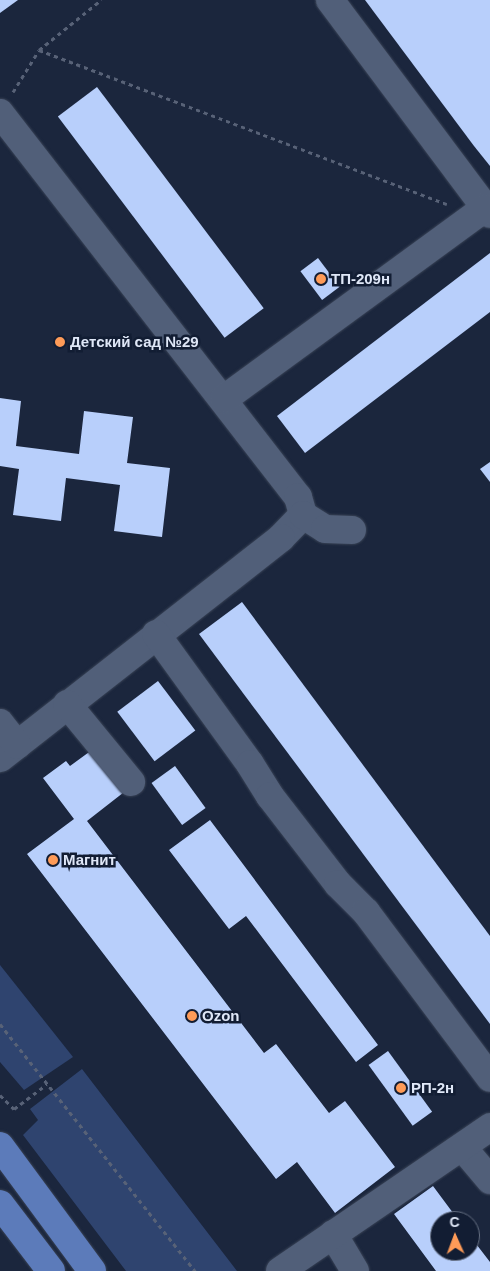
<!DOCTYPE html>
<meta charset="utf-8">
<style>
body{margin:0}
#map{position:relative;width:490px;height:1271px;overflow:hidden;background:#1b263d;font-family:Arial,sans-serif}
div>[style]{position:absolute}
.green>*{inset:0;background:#2f446f}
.building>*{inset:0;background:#b8cffb;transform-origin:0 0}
.path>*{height:3px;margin-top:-1.5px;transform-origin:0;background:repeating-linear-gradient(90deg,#586277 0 4px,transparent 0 8px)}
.roads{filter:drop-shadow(0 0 1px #394356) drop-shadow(0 0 1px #394356)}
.minor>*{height:28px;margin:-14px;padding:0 14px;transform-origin:14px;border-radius:14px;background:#515f79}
.major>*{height:28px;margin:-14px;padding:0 14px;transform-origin:14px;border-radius:14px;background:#5c7bba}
.dots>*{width:14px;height:14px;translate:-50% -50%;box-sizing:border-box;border:2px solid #121d33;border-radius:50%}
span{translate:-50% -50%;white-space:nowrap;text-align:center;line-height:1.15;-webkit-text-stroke:5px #121d33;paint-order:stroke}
.poi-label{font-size:15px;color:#dfe7f7;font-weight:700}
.left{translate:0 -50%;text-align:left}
.north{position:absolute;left:430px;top:1211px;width:50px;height:50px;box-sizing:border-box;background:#121d33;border:1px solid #646e81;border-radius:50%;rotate:358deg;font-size:14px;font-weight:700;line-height:20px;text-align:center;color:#dfe7f7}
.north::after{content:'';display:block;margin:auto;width:18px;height:22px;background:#fe9b58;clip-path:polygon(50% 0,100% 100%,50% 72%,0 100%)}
</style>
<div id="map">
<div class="green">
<div style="clip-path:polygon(0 965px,73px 1057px,24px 1090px,0 1062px)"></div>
<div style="clip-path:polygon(82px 1069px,237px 1271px,126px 1271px,23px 1135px,38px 1120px,30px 1109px)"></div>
</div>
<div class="building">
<div style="clip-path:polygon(0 0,18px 0,0 13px)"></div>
<div style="clip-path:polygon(365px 0,490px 0,490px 166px,474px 146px)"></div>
<div style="left:97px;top:87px;width:277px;height:49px;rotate:53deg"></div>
<div style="clip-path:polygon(490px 253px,490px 312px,305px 453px,277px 416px)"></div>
<div style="left:318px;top:258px;width:36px;height:22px;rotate:53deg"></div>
<div style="clip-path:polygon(0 398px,21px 401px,16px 446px,79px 454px,84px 411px,133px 417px,127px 463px,170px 468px,162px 537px,114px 531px,120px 485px,66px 478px,61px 521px,13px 515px,19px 469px,0 466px)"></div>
<div style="clip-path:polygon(490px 462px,490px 482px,480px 469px)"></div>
<div style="clip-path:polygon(242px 602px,490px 936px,490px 1024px,199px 634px)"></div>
<div style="left:158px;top:681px;width:62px;height:51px;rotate:53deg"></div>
<div style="clip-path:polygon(96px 747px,128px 789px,87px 821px,264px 1053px,276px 1044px,329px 1113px,345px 1101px,395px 1167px,335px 1213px,297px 1162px,276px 1179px,27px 854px,74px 819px,43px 778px,66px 761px,70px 766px)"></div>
<div style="left:175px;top:766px;width:52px;height:29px;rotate:54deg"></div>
<div style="clip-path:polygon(210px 820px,378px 1045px,356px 1062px,246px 916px,229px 929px,169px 850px)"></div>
<div style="left:388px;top:1051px;width:75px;height:24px;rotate:54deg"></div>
<div style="clip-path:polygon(433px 1186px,459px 1221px,440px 1221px,440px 1251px,470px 1251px,470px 1236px,490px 1262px,490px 1271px,436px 1271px,394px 1214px)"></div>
</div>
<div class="path">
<div style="left:39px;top:50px;width:436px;rotate:20.7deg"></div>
<div style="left:13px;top:92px;width:49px;rotate:-58.2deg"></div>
<div style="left:39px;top:50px;width:80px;rotate:-38.9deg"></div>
<div style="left:0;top:1024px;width:315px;rotate:51.7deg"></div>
<div style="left:0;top:1095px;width:20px;rotate:45deg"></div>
<div style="left:14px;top:1109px;width:41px;rotate:-37.1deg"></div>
</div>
<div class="roads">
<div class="minor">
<div style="left:330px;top:0;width:267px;rotate:53.2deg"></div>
<div style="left:0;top:113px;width:486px;rotate:52.2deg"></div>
<div style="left:298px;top:497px;width:19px;rotate:74deg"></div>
<div style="left:303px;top:515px;width:32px;rotate:134deg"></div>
<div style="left:281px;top:538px;width:357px;rotate:141.9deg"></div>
<div style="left:224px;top:399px;width:323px;rotate:-36.2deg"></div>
<div style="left:303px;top:515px;width:26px;rotate:32deg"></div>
<div style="left:325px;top:529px;width:27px;rotate:2deg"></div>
<div style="left:156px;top:634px;width:160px;rotate:54.1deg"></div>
<div style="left:250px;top:764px;width:38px;rotate:58deg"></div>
<div style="left:270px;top:796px;width:111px;rotate:52.3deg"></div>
<div style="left:338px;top:884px;width:40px;rotate:45deg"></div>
<div style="left:366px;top:912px;width:207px;rotate:53.2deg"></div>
<div style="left:67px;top:704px;width:101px;rotate:50.6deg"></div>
<div style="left:0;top:723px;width:28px;rotate:52deg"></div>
<div style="left:463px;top:1148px;width:42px;rotate:49.8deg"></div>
<div style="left:333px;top:1234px;width:43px;rotate:59.3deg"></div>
<div style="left:280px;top:1271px;width:255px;rotate:-34.4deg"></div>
</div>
<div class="major">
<div style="left:0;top:1146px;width:155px;rotate:53.6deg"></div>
<div style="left:0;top:1204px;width:84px;rotate:52.7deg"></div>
</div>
</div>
<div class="dots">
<div style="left:321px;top:279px;background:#fe9b58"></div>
<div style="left:60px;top:342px;background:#fe9b58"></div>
<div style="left:53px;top:860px;background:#fe9b58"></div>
<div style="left:192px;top:1016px;background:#fe9b58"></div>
<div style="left:401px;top:1088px;background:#fe9b58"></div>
</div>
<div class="poi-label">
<span class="left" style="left:331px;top:279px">ТП-209н</span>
<span class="left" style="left:70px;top:342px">Детский сад №29</span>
<span class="left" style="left:63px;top:860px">Магнит</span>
<span class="left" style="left:202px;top:1016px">Ozon</span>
<span class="left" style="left:411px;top:1088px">РП-2н</span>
</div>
<div class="north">С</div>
</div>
